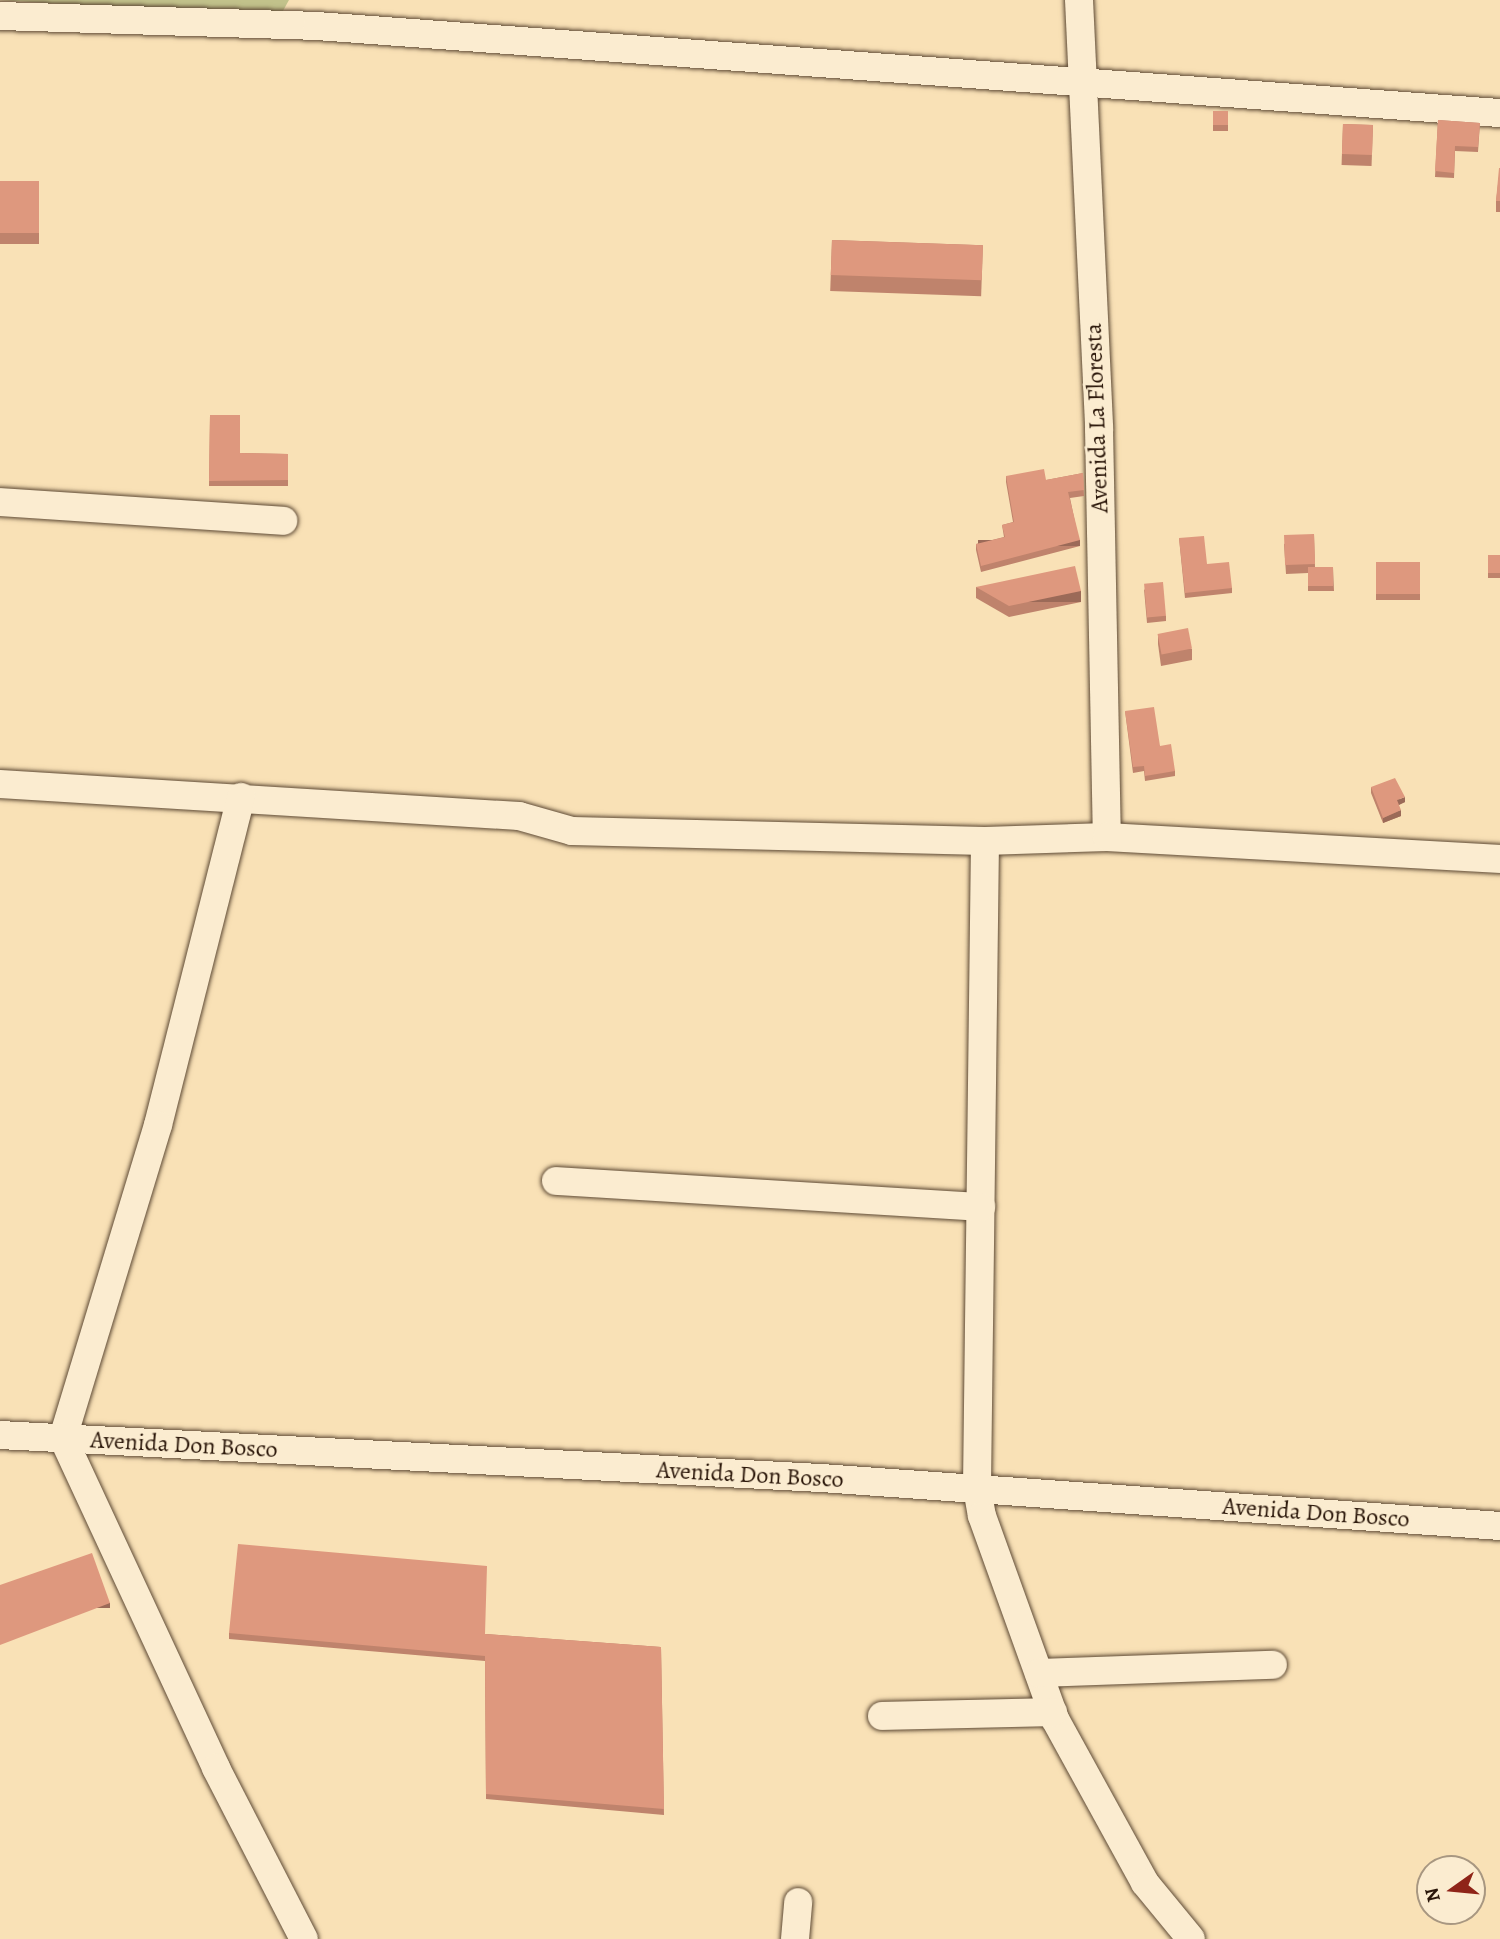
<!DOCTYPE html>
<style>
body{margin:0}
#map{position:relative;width:1500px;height:1939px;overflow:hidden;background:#f9e1b6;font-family:Alegreya,serif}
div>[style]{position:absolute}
.green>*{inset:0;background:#c2c28b}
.roads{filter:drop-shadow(0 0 2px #5e4a35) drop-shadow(0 0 2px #5e4a35)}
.minor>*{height:28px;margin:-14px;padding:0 14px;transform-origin:14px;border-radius:14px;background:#fbecd0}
.wall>*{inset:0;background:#bf836c;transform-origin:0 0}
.shaded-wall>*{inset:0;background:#9b6a58;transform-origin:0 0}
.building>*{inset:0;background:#de987e;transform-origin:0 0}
span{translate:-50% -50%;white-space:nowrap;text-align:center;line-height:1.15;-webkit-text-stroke:5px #fbecd0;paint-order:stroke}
.street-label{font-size:24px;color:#2b170a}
.north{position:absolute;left:1416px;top:1855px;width:70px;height:70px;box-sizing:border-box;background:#fbecd0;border:2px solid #a89781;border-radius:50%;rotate:255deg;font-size:19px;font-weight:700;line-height:28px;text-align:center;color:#2b170a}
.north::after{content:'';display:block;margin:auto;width:24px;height:32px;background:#8f2418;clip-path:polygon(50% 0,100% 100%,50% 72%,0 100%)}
</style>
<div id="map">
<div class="green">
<div style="clip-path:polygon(0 0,289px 0,279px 18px)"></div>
</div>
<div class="roads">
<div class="minor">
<div style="left:1079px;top:0;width:428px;rotate:87.3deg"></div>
<div style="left:1099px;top:428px;width:409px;rotate:88.9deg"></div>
<div style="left:0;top:16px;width:317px;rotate:1.8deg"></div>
<div style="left:317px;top:26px;width:1186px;rotate:4.21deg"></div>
<div style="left:0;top:502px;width:284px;rotate:3.8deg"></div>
<div style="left:0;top:784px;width:520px;rotate:3.53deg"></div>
<div style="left:519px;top:816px;width:55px;rotate:15.8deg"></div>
<div style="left:572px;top:831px;width:413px;rotate:1.4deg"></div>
<div style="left:985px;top:841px;width:122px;rotate:-1.9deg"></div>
<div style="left:1107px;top:837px;width:394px;rotate:3.2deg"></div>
<div style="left:241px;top:797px;width:338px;rotate:104.2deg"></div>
<div style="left:158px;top:1125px;width:327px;rotate:106.9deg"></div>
<div style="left:63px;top:1438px;width:364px;rotate:65.1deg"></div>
<div style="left:216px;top:1768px;width:192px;rotate:62.8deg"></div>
<div style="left:985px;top:841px;width:647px;rotate:90.71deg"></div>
<div style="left:977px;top:1488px;width:28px;rotate:80deg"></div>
<div style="left:982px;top:1516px;width:216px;rotate:70.2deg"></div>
<div style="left:1055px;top:1719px;width:187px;rotate:61.2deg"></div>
<div style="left:1145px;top:1883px;width:72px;rotate:50.6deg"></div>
<div style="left:556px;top:1181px;width:426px;rotate:3.5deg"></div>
<div style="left:0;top:1435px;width:822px;rotate:3deg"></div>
<div style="left:821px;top:1478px;width:681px;rotate:4.04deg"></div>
<div style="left:1039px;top:1673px;width:234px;rotate:-2deg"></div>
<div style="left:882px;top:1716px;width:171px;rotate:-1.3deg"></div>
<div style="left:795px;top:1939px;width:37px;rotate:-85deg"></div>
</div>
</div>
<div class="wall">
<div style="left:1213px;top:111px;width:15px;height:20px"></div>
<div style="clip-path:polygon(1438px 120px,1480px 123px,1478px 152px,1455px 151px,1454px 178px,1435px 177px)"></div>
<div style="left:1343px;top:124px;width:30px;height:41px;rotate:2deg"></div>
<div style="clip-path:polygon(1500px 168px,1500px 212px,1496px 212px,1496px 201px)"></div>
<div style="left:0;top:181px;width:39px;height:63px"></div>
<div style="left:832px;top:240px;width:151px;height:51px;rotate:2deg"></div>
<div style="clip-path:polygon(210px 415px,240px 453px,288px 454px,288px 486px,209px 486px)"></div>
<div style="clip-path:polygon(1083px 473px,1084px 496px,1070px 498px,1080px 546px,981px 572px,976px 550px,976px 544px,1004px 537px,1002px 525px,1013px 522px,1006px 482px,1006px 476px,1046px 480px)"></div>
<div style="clip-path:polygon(1314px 534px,1315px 567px,1333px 567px,1334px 591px,1308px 591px,1308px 573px,1286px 574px,1284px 544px)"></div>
<div style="clip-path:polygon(1179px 538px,1232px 588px,1232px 593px,1185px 598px)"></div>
<div style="left:1500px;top:555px;width:23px;height:12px;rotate:90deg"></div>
<div style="left:1376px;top:562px;width:44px;height:38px"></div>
<div style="clip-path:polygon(976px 587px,1081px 602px,1009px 617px,976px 598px)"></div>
<div style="clip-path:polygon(1144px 589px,1166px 616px,1166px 621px,1147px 623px)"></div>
<div style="clip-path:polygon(1158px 634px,1192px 649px,1192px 660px,1161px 666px,1158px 644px)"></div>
<div style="clip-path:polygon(1125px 711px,1160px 746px,1175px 771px,1175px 776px,1145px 781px,1144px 771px,1133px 773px)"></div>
<div style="clip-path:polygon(1371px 787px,1405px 802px,1398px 805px,1401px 816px,1383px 823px,1371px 793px)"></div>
<div style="clip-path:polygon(229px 1633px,486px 1634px,661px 1647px,664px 1815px,486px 1799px,485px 1661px,229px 1639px)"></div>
</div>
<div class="shaded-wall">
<div style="left:1080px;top:540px;width:6px;height:102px;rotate:90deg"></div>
<div style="left:1081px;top:591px;width:11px;height:74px;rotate:90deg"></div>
<div style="clip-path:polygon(1405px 797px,1405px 802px,1397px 806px,1397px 800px)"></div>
<div style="clip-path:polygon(1401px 810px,1401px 816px,1383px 823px,1383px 818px)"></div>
<div style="left:110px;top:1603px;width:5px;height:118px;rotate:90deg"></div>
</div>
<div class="building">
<div style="left:1213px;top:111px;width:15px;height:14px"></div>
<div style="clip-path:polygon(1438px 120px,1480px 123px,1478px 147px,1455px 146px,1454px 173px,1435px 171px)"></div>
<div style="left:1343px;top:124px;width:30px;height:30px;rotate:2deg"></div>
<div style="clip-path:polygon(1499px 168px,1500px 168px,1500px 201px,1496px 201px)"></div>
<div style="left:0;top:181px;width:39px;height:52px"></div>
<div style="left:832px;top:240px;width:151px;height:35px;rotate:2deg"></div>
<div style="clip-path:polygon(210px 415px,240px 415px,240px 453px,288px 454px,288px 480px,209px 481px)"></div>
<div style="clip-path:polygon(1044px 469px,1046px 480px,1083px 473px,1084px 490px,1068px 492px,1080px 540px,981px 566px,976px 544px,1005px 537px,1002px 525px,1014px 522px,1006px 476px)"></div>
<div style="left:1314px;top:534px;width:30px;height:30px;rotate:88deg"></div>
<div style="clip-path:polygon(1204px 536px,1207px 564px,1229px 562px,1232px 588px,1185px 593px,1179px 538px)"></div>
<div style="left:1500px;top:555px;width:18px;height:12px;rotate:90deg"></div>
<div style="left:1376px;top:562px;width:44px;height:32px"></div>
<div style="clip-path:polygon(1075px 566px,1081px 591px,1009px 606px,976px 587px)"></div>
<div style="left:1308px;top:567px;width:25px;height:19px"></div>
<div style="left:1163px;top:582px;width:34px;height:19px;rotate:85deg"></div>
<div style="left:1188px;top:628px;width:21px;height:31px;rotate:79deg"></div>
<div style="clip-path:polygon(1154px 707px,1160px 746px,1171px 744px,1175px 771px,1145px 776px,1144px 766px,1133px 767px,1125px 711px)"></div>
<div style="clip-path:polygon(1395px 778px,1405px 797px,1397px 800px,1401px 810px,1383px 818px,1371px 787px)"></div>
<div style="clip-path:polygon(238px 1544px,487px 1566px,485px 1634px,661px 1647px,664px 1809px,486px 1794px,485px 1656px,229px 1633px)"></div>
<div style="clip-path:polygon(92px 1553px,110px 1603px,0 1645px,0 1585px)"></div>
</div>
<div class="street-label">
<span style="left:1097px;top:418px;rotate:-92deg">Avenida La Floresta</span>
<span style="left:184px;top:1445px;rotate:3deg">Avenida Don Bosco</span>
<span style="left:750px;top:1475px;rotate:3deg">Avenida Don Bosco</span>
<span style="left:1316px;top:1513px;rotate:4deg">Avenida Don Bosco</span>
</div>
<div class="north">N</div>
</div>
